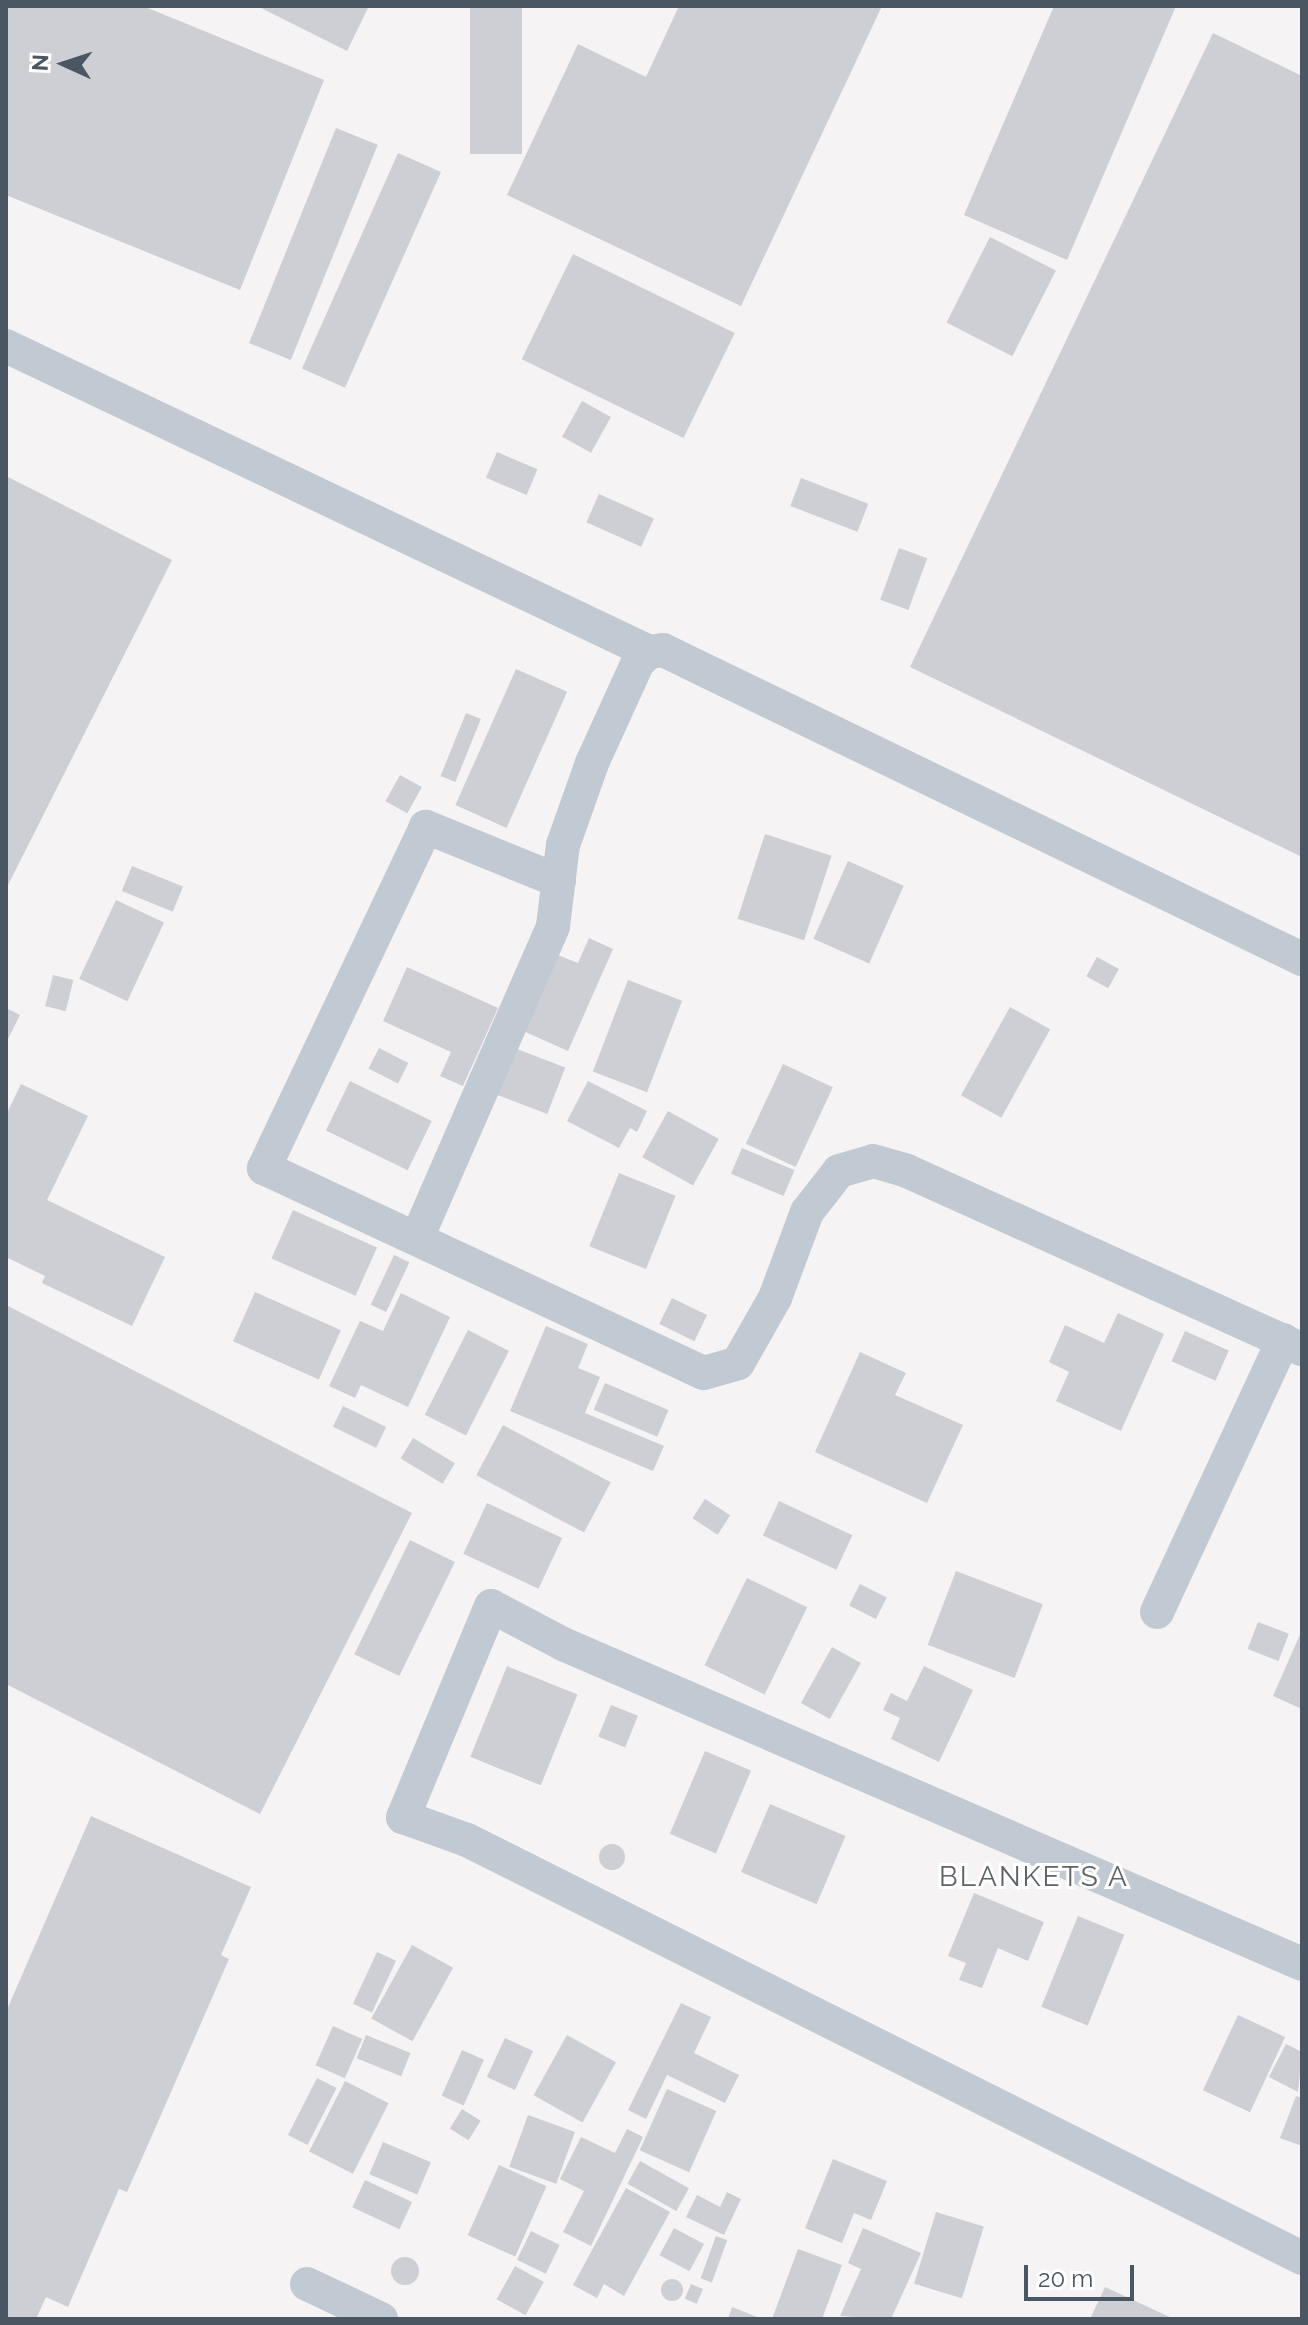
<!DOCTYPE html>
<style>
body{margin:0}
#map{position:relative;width:1308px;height:2325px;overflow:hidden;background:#f5f3f3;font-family:Raleway,sans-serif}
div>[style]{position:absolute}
.building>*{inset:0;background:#cdcfd5;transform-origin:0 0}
.round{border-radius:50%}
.street>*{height:34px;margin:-17px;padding:0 17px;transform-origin:17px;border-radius:17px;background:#c1cad2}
span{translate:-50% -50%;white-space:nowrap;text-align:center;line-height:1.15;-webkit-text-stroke:6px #fff;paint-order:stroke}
.quarter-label{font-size:28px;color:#5f6368;letter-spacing:2px}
.frame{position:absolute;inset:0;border:8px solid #4a5661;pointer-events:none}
.north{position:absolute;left:24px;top:24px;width:80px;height:80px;-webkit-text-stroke:6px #fff;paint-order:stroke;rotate:273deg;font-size:22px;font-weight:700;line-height:32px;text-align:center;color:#4a5661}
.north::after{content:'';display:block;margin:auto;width:28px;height:36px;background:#4a5661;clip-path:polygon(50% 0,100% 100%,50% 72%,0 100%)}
.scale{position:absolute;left:1024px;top:2265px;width:110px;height:36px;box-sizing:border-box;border:4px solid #4a5661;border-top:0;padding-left:10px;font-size:24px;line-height:28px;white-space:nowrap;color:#4a5661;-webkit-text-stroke:6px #fff;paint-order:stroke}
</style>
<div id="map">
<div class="building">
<div style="clip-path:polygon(6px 6px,143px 6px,324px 80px,240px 290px,6px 195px)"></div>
<div style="clip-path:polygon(257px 6px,369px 6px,347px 51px)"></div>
<div style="left:470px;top:6px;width:52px;height:148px"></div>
<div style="clip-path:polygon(679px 6px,882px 6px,741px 306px,507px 195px,578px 44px,646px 77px)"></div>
<div style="clip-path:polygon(1054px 6px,1176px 6px,1067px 260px,964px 215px)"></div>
<div style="clip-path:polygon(1213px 33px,1302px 76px,1302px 857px,910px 667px)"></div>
<div style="left:336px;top:128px;width:45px;height:232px;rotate:22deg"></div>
<div style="left:398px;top:153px;width:47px;height:236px;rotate:24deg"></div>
<div style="left:990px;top:237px;width:74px;height:96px;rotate:27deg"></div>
<div style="left:573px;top:254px;width:180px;height:117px;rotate:26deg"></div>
<div style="left:582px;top:401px;width:33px;height:41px;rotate:29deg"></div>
<div style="left:497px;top:452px;width:44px;height:28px;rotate:23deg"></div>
<div style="clip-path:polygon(6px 476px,172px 560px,6px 889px)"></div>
<div style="left:801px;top:478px;width:72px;height:30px;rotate:21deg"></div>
<div style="left:599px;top:494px;width:60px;height:31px;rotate:24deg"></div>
<div style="left:899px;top:548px;width:30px;height:55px;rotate:20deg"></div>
<div style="left:516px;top:669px;width:56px;height:149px;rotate:24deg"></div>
<div style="left:466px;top:713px;width:16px;height:68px;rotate:22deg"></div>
<div style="left:400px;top:775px;width:25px;height:30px;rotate:29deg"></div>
<div style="left:765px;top:834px;width:70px;height:89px;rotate:18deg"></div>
<div style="left:848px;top:861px;width:61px;height:85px;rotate:24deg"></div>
<div style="left:132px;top:866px;width:55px;height:27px;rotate:22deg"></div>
<div style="left:116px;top:900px;width:53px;height:87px;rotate:25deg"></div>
<div style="clip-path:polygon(589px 938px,613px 949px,568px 1051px,521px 1030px,555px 954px,578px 963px)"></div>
<div style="left:1097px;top:957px;width:25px;height:22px;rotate:29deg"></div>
<div style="clip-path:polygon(407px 967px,498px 1008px,463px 1086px,440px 1076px,451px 1052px,383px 1021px)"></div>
<div style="left:53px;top:975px;width:21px;height:32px;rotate:14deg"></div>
<div style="left:628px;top:980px;width:58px;height:98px;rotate:21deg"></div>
<div style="left:1010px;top:1007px;width:46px;height:101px;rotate:29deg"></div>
<div style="clip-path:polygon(6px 1008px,20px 1015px,6px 1043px)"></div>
<div style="left:512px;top:1047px;width:57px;height:50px;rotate:21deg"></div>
<div style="left:379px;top:1048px;width:33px;height:23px;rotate:27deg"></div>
<div style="left:783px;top:1064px;width:55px;height:88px;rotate:25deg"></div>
<div style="left:350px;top:1081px;width:91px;height:55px;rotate:26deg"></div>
<div style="clip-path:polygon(588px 1081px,647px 1111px,637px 1132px,630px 1128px,619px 1148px,567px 1121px)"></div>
<div style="clip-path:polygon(21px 1084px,88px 1116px,47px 1200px,165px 1257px,132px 1326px,42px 1283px,45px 1276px,6px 1257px,6px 1115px)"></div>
<div style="left:668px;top:1111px;width:58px;height:53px;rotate:29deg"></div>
<div style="left:742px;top:1148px;width:57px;height:28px;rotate:23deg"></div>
<div style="left:619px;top:1173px;width:61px;height:79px;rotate:22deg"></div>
<div style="left:293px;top:1210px;width:92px;height:53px;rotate:24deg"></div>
<div style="left:394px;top:1255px;width:17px;height:55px;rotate:25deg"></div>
<div style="left:255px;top:1292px;width:94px;height:54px;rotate:24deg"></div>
<div style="clip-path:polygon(401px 1293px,450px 1317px,408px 1407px,361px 1385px,355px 1398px,329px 1386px,360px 1321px,383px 1331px)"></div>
<div style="left:672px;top:1298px;width:39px;height:29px;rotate:26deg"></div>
<div style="clip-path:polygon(6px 1305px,412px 1513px,260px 1814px,6px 1684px)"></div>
<div style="clip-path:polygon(1118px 1313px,1164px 1334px,1121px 1431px,1056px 1401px,1069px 1372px,1049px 1362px,1065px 1325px,1104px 1343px)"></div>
<div style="clip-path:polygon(546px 1326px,588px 1344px,578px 1368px,600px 1377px,585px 1413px,664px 1446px,653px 1471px,510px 1411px)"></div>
<div style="left:468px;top:1330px;width:46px;height:95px;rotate:27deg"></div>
<div style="left:1185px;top:1331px;width:48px;height:33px;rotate:24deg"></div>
<div style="clip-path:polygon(860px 1352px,906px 1373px,895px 1395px,963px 1425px,927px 1503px,815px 1452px)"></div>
<div style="left:605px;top:1383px;width:69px;height:29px;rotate:23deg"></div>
<div style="left:343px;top:1406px;width:48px;height:23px;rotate:26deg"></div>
<div style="left:503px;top:1425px;width:122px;height:57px;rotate:28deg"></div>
<div style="left:413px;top:1438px;width:49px;height:24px;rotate:31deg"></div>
<div style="left:705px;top:1499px;width:30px;height:23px;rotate:33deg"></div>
<div style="left:779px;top:1501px;width:81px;height:38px;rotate:25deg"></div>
<div style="left:487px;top:1503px;width:83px;height:56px;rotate:25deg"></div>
<div style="left:410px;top:1540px;width:50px;height:127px;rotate:26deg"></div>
<div style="left:956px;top:1571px;width:93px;height:79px;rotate:21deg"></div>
<div style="left:747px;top:1578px;width:67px;height:97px;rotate:26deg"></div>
<div style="left:860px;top:1584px;width:30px;height:24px;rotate:27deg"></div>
<div style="left:1258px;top:1622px;width:33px;height:29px;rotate:21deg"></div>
<div style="clip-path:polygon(1302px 1630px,1302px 1709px,1273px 1696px)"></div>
<div style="left:832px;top:1647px;width:33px;height:64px;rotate:29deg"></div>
<div style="left:507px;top:1666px;width:76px;height:98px;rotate:22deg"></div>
<div style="clip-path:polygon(924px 1666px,973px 1690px,939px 1762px,891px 1739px,900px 1718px,883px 1710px,891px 1693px,907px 1701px)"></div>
<div style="left:611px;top:1705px;width:29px;height:34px;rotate:22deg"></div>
<div style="left:705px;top:1751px;width:50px;height:90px;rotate:23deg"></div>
<div style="left:770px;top:1804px;width:82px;height:74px;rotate:23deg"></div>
<div style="clip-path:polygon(91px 1816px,251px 1887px,221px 1955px,229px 1959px,154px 2131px,127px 2192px,119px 2189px,68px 2307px,46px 2297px,36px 2319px,6px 2319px,6px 2012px)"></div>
<div class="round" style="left:599px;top:1844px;width:26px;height:26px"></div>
<div style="clip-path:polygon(974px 1893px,1044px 1922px,1028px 1961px,998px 1948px,982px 1988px,959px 1980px,966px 1963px,948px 1956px)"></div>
<div style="left:1078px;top:1916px;width:50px;height:98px;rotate:22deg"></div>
<div style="left:412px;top:1945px;width:47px;height:84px;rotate:29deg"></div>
<div style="left:377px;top:1952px;width:21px;height:57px;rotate:25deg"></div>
<div style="clip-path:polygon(681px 2003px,711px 2017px,694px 2053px,739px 2075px,725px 2103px,667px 2075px,646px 2119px,628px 2110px)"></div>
<div style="left:1238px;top:2015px;width:52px;height:83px;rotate:25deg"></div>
<div style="left:333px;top:2026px;width:32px;height:43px;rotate:24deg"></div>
<div style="left:366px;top:2035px;width:48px;height:25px;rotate:22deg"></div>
<div style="left:567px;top:2035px;width:56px;height:69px;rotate:29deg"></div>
<div style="left:505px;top:2038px;width:31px;height:43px;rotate:25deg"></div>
<div style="clip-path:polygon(1286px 2044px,1302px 2052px,1298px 2092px,1269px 2077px)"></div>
<div style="left:462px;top:2050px;width:24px;height:50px;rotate:24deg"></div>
<div style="left:317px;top:2078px;width:22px;height:64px;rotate:27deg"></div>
<div style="left:345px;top:2081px;width:49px;height:79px;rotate:27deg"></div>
<div style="left:667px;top:2089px;width:54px;height:67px;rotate:24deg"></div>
<div style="clip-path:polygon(1296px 2096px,1302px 2098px,1302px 2146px,1280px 2138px)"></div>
<div style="left:462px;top:2109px;width:22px;height:23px;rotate:32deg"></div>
<div style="left:528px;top:2115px;width:50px;height:55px;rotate:20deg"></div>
<div style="clip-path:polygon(627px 2129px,643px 2137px,591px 2246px,563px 2232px,584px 2191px,560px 2179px,581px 2137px,615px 2153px)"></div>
<div style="left:383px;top:2142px;width:52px;height:35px;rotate:23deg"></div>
<div style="clip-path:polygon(833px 2159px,887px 2181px,871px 2220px,854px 2213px,842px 2243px,805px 2228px)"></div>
<div style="left:640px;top:2161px;width:56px;height:26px;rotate:29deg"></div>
<div style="left:499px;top:2165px;width:52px;height:77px;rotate:24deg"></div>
<div style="left:365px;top:2180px;width:52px;height:30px;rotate:25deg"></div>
<div style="clip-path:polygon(626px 2188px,670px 2212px,624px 2296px,604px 2284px,597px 2298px,573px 2285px)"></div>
<div style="clip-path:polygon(727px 2192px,741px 2199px,724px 2235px,686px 2217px,697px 2195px,720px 2207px)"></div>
<div style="left:936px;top:2212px;width:50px;height:75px;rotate:17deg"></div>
<div style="left:674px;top:2228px;width:34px;height:31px;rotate:28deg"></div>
<div style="clip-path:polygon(863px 2228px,921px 2253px,891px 2319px,840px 2316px,861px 2269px,848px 2263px)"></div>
<div style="left:531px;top:2231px;width:32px;height:32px;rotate:26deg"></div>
<div style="left:716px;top:2236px;width:12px;height:45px;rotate:20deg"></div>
<div style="clip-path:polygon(798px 2249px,842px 2265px,822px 2319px,772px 2319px)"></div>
<div class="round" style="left:391px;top:2257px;width:28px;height:28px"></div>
<div style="left:515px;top:2266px;width:33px;height:38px;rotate:29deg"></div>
<div class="round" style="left:661px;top:2279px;width:22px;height:22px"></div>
<div style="left:691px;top:2284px;width:13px;height:16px;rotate:23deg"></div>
<div style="clip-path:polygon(1105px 2287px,1174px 2319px,1090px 2319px)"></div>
<div style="clip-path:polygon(732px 2307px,762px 2319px,728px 2319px)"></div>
</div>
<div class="street">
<div style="left:6px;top:346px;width:712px;rotate:25.45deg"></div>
<div style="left:649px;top:652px;width:14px;rotate:-8deg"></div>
<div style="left:663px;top:650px;width:710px;rotate:25.81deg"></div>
<div style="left:559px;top:881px;width:144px;rotate:-157.9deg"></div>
<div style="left:426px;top:827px;width:378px;rotate:115.4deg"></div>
<div style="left:264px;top:1168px;width:485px;rotate:25deg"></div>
<div style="left:704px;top:1373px;width:35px;rotate:-16deg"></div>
<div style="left:738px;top:1363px;width:75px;rotate:-60.4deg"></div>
<div style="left:775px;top:1298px;width:92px;rotate:-69.6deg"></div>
<div style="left:807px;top:1212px;width:52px;rotate:-52deg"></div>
<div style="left:839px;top:1171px;width:35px;rotate:-16deg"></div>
<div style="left:873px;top:1161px;width:35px;rotate:16deg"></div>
<div style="left:907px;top:1171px;width:433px;rotate:24.3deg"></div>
<div style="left:417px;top:1238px;width:340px;rotate:-66.4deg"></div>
<div style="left:553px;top:926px;width:82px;rotate:-83deg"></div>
<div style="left:563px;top:845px;width:87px;rotate:-70.5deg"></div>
<div style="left:592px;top:763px;width:111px;rotate:-65.5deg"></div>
<div style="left:638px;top:662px;width:15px;rotate:-42deg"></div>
<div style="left:1157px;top:1612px;width:300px;rotate:-65.1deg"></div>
<div style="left:1302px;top:1964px;width:805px;rotate:-156.59deg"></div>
<div style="left:563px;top:1644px;width:81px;rotate:-152.2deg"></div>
<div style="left:491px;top:1606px;width:229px;rotate:112.6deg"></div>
<div style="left:403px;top:1817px;width:68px;rotate:19.8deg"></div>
<div style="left:467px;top:1840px;width:934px;rotate:26.59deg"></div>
<div style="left:307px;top:2284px;width:82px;rotate:25.3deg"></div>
</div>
<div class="quarter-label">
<span style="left:1034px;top:1877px">BLANKETS A</span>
</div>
<div class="frame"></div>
<div class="north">N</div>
<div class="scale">20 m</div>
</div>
